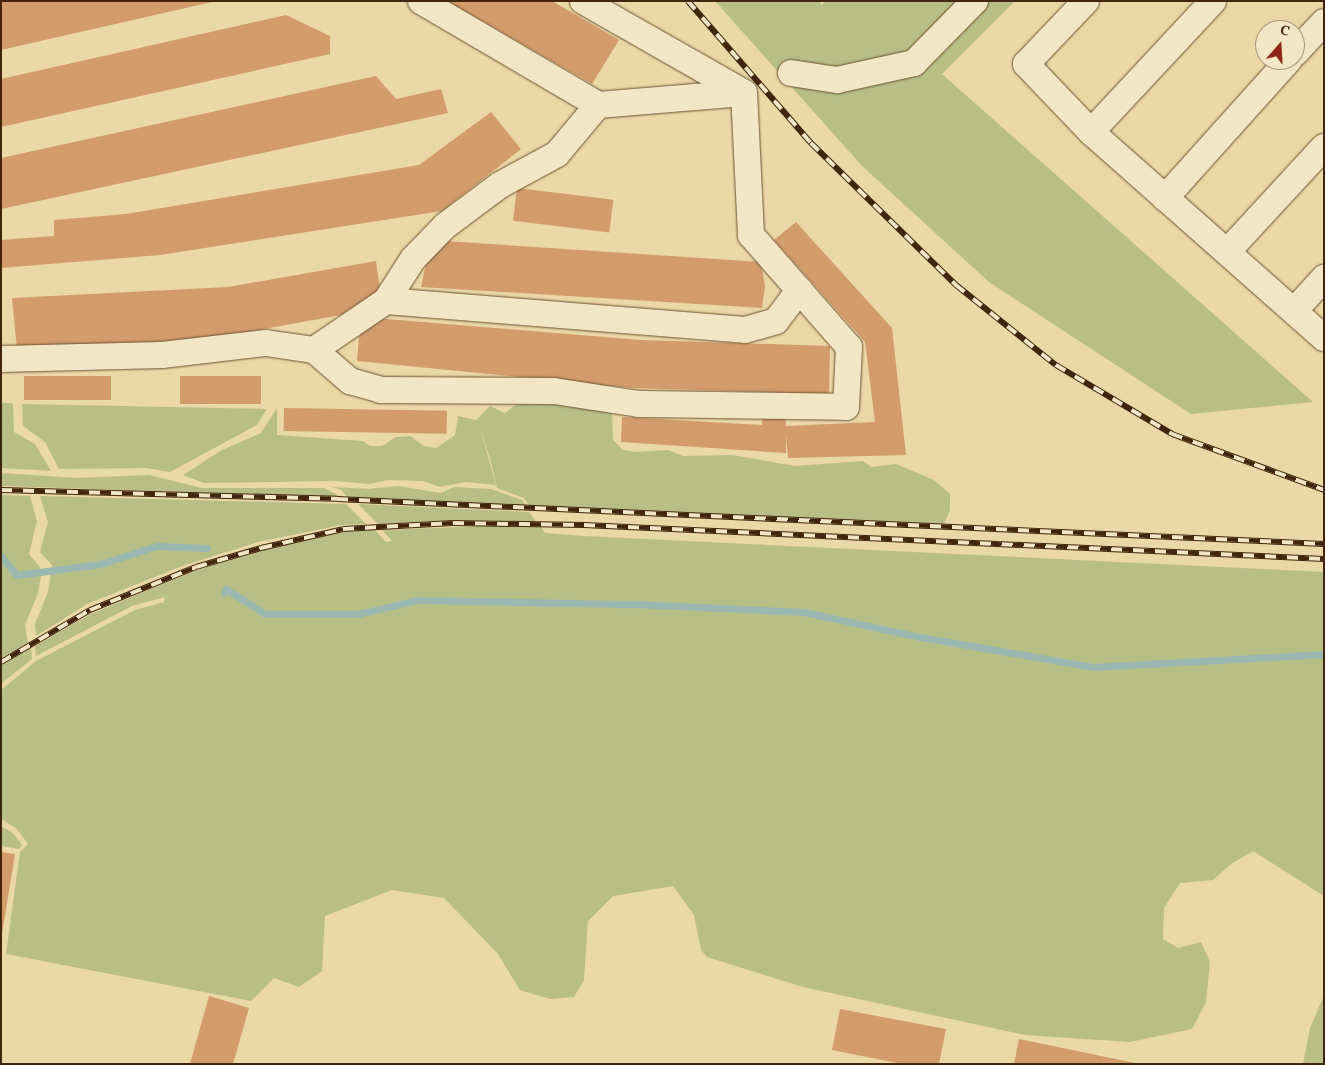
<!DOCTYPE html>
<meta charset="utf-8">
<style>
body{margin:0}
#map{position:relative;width:1325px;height:1065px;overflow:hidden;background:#ead8a6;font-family:Vollkorn,serif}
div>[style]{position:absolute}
.green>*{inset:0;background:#b7bf87}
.stream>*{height:7px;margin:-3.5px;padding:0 3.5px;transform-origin:3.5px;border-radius:3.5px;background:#9ab8b0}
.building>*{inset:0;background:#d49b6b;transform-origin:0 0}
.roads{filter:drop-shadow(0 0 1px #6b5233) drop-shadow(0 0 1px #6b5233)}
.minor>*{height:26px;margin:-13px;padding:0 13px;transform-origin:13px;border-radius:13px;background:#f1e6c5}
.rail>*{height:5.5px;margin-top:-2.75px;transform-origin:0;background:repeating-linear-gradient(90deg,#f1e6c5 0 11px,#41260d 0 22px);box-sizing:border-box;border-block:1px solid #41260d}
span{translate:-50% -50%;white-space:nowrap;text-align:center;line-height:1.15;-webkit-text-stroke:4px #f1e6c5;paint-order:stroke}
.frame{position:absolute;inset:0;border:2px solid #41260d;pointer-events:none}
.north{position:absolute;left:1255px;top:20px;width:50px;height:50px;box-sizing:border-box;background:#f1e6c5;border:1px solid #ab997b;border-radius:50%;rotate:19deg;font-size:14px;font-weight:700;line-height:20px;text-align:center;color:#41260d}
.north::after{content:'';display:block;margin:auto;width:18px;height:22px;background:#8f2418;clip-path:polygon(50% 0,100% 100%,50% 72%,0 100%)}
</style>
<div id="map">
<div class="green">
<div style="clip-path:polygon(715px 1px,819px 1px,822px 5px,825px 1px,1015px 1px,942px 74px,1313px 402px,1191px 414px,989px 282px,862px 166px)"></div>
<div style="clip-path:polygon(539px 398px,612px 413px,613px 440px,623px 450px,636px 452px,668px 450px,683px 456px,732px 455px,795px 466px,863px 461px,871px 467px,896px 464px,934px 480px,950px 494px,950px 510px,944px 524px,530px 506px,524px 498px,497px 488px,491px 462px,480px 428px,496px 485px,466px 482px,440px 487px,423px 481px,389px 480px,369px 484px,336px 481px,204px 483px,183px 475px,222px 450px,261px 433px,277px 408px,277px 435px,363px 441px,370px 446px,382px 446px,396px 437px,410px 436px,424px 446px,436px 448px,455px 435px,458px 416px,476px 420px,490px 406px,505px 413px,519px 402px)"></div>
<div style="clip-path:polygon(1px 403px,13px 403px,14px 432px,35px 444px,51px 471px,1px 468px)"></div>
<div style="clip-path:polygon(22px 404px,267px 409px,257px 425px,170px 472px,146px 468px,59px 469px,45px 442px,23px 426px)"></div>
<div style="clip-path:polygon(1px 473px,78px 478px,149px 475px,202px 488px,324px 488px,342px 497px,1px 486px)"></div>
<div style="clip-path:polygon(398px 486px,441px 493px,454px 487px,491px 489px,522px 500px,526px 506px,348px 498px,341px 490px,332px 487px,369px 489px)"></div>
<div style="clip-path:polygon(1px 495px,30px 496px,37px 521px,29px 554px,42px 570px,38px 593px,25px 625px,28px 643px,1px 658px)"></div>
<div style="clip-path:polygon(40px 496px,346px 504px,366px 524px,341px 525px,258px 542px,185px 565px,87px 604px,36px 636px,35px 624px,48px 592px,52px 565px,40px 552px,48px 522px)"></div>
<div style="clip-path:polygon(358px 504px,529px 512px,536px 522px,453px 520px,378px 524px)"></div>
<div style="clip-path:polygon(539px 524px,545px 533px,584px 536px,1324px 572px,1324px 896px,1253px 851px,1231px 864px,1213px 880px,1180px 883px,1164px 908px,1163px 939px,1178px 948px,1201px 942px,1210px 962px,1206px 1002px,1192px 1029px,1130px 1042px,1025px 1035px,803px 987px,707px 957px,701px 950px,694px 915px,673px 886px,613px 896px,588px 921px,584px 980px,574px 997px,550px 999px,520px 990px,498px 954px,444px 898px,392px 890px,325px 916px,322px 971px,299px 987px,274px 978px,251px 1001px,6px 954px,20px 852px,28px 844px,16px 828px,1px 819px,1px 690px,36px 661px,135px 610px,164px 602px,165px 597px,132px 606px,36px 656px,35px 646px,91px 614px,196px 570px,261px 550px,342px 532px,375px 530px,386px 542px,392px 541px,382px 530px)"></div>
<div style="clip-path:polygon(31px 647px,32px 659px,1px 684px,1px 664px)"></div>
<div style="clip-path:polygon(1px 826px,13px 833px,22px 845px,19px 849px,1px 846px)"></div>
<div style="clip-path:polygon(1324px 995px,1324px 1064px,1303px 1064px,1310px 1028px)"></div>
</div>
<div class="stream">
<div style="left:1px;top:556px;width:25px;rotate:50deg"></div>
<div style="left:17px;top:575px;width:84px;rotate:-7.5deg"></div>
<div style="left:100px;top:564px;width:60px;rotate:-17.5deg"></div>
<div style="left:157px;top:546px;width:50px;rotate:2.3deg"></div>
<div style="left:224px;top:593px;width:4px;rotate:-63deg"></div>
<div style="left:226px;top:589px;width:46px;rotate:32.7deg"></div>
<div style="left:265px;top:614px;width:93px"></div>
<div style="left:358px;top:614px;width:61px;rotate:-13.3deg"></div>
<div style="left:417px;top:600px;width:217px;rotate:1.1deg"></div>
<div style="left:634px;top:604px;width:170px;rotate:2.7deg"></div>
<div style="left:804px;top:612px;width:119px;rotate:12.2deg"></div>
<div style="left:920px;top:637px;width:176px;rotate:9.8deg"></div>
<div style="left:1093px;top:667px;width:231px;rotate:-3.2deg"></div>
</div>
<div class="building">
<div style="clip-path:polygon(1px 1px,212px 1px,212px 2px,1px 50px)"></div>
<div style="clip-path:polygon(447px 1px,552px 1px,619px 40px,592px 84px)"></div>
<div style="clip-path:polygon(286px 15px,330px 36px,330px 54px,1px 127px,1px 79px)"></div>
<div style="clip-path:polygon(376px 76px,396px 99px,441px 89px,448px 113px,1px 209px,1px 158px)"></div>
<div style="clip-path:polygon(491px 112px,521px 149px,442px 211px,160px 255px,1px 268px,1px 240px,54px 236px,54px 220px,126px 214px,419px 165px)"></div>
<div style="left:517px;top:188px;width:97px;height:33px;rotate:7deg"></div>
<div style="clip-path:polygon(796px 222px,892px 328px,906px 455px,788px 458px,786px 435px,786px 453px,621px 442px,622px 417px,762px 425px,763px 414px,785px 415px,786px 426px,875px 422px,865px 342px,774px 240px)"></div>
<div style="clip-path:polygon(444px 241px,761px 262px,765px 287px,762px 308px,421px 287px,426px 263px)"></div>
<div style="clip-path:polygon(376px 261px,380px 290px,341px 315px,208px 339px,17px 349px,12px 298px,228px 287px)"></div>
<div style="clip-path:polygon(374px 318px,641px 340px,830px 346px,829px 394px,633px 388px,357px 361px,359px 336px)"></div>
<div style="left:24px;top:376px;width:87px;height:24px"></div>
<div style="left:261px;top:376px;width:28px;height:81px;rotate:90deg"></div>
<div style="left:284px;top:408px;width:163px;height:23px;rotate:1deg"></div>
<div style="clip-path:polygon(1px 852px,15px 854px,2px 934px,1px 934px)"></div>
<div style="clip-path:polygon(209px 996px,249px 1008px,233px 1064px,190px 1064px)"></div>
<div style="clip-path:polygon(840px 1009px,946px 1029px,939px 1064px,902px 1064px,832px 1050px)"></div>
<div style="clip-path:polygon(1019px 1039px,1135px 1063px,1134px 1064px,1014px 1064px)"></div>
</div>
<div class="roads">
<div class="minor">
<div style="left:421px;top:1px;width:205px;rotate:30.4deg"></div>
<div style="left:598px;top:105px;width:146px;rotate:-4.7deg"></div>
<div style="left:583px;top:1px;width:185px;rotate:29.7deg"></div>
<div style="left:1086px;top:1px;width:87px;rotate:133.6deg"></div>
<div style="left:1026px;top:64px;width:94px;rotate:46.3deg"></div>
<div style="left:1091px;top:132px;width:311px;rotate:41.5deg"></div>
<div style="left:1295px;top:53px;width:42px;rotate:-46.9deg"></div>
<div style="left:791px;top:73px;width:47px;rotate:8.7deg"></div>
<div style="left:837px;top:80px;width:79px;rotate:-12.4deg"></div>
<div style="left:914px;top:63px;width:87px;rotate:-45.5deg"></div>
<div style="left:1091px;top:132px;width:179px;rotate:-47deg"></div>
<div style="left:1165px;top:198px;width:186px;rotate:-48.1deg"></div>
<div style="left:1227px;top:252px;width:143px;rotate:-47.3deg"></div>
<div style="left:386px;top:301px;width:360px;rotate:4.6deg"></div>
<div style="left:745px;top:330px;width:32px;rotate:-16deg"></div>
<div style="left:776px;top:321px;width:39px;rotate:-53deg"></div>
<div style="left:1294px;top:311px;width:45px;rotate:-47.7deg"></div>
<div style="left:314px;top:350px;width:48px;rotate:40.7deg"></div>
<div style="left:350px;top:381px;width:32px;rotate:16deg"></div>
<div style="left:381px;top:390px;width:173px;rotate:0.3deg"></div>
<div style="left:554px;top:391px;width:86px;rotate:8.7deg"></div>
<div style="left:639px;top:404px;width:207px;rotate:0.8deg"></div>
<div style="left:846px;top:407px;width:60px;rotate:-87.1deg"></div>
<div style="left:849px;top:347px;width:149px;rotate:-131.2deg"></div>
<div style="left:751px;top:235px;width:142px;rotate:-92.8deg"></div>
<div style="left:1px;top:359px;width:161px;rotate:-1.4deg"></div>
<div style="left:162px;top:355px;width:105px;rotate:-6.6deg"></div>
<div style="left:266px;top:343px;width:49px;rotate:8.3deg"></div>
<div style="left:314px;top:350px;width:87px;rotate:-34.2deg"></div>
<div style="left:386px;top:301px;width:50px;rotate:-57.3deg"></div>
<div style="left:413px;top:259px;width:46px;rotate:-45.9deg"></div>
<div style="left:445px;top:226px;width:69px;rotate:-36.7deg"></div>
<div style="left:500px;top:185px;width:65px;rotate:-28.5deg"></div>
<div style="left:557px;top:154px;width:64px;rotate:-50.1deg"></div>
</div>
</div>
<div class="rail">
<div style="left:688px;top:1px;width:188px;rotate:49.1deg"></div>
<div style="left:811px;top:143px;width:203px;rotate:44.4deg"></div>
<div style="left:956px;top:285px;width:128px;rotate:38.7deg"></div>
<div style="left:1056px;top:365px;width:135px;rotate:30.7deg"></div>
<div style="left:1172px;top:434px;width:162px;rotate:20.2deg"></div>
<div style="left:1px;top:490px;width:336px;rotate:1.5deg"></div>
<div style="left:337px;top:499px;width:988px;rotate:2.61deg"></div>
<div style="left:1px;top:662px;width:103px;rotate:-30.3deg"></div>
<div style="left:90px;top:610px;width:114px;rotate:-22.1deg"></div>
<div style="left:196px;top:567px;width:68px;rotate:-16.3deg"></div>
<div style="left:261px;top:548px;width:84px;rotate:-13deg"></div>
<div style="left:343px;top:529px;width:110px;rotate:-3.1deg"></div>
<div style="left:453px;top:523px;width:131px;rotate:0.9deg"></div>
<div style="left:584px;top:525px;width:741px;rotate:2.63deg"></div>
</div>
<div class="frame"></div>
<div class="north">С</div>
</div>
